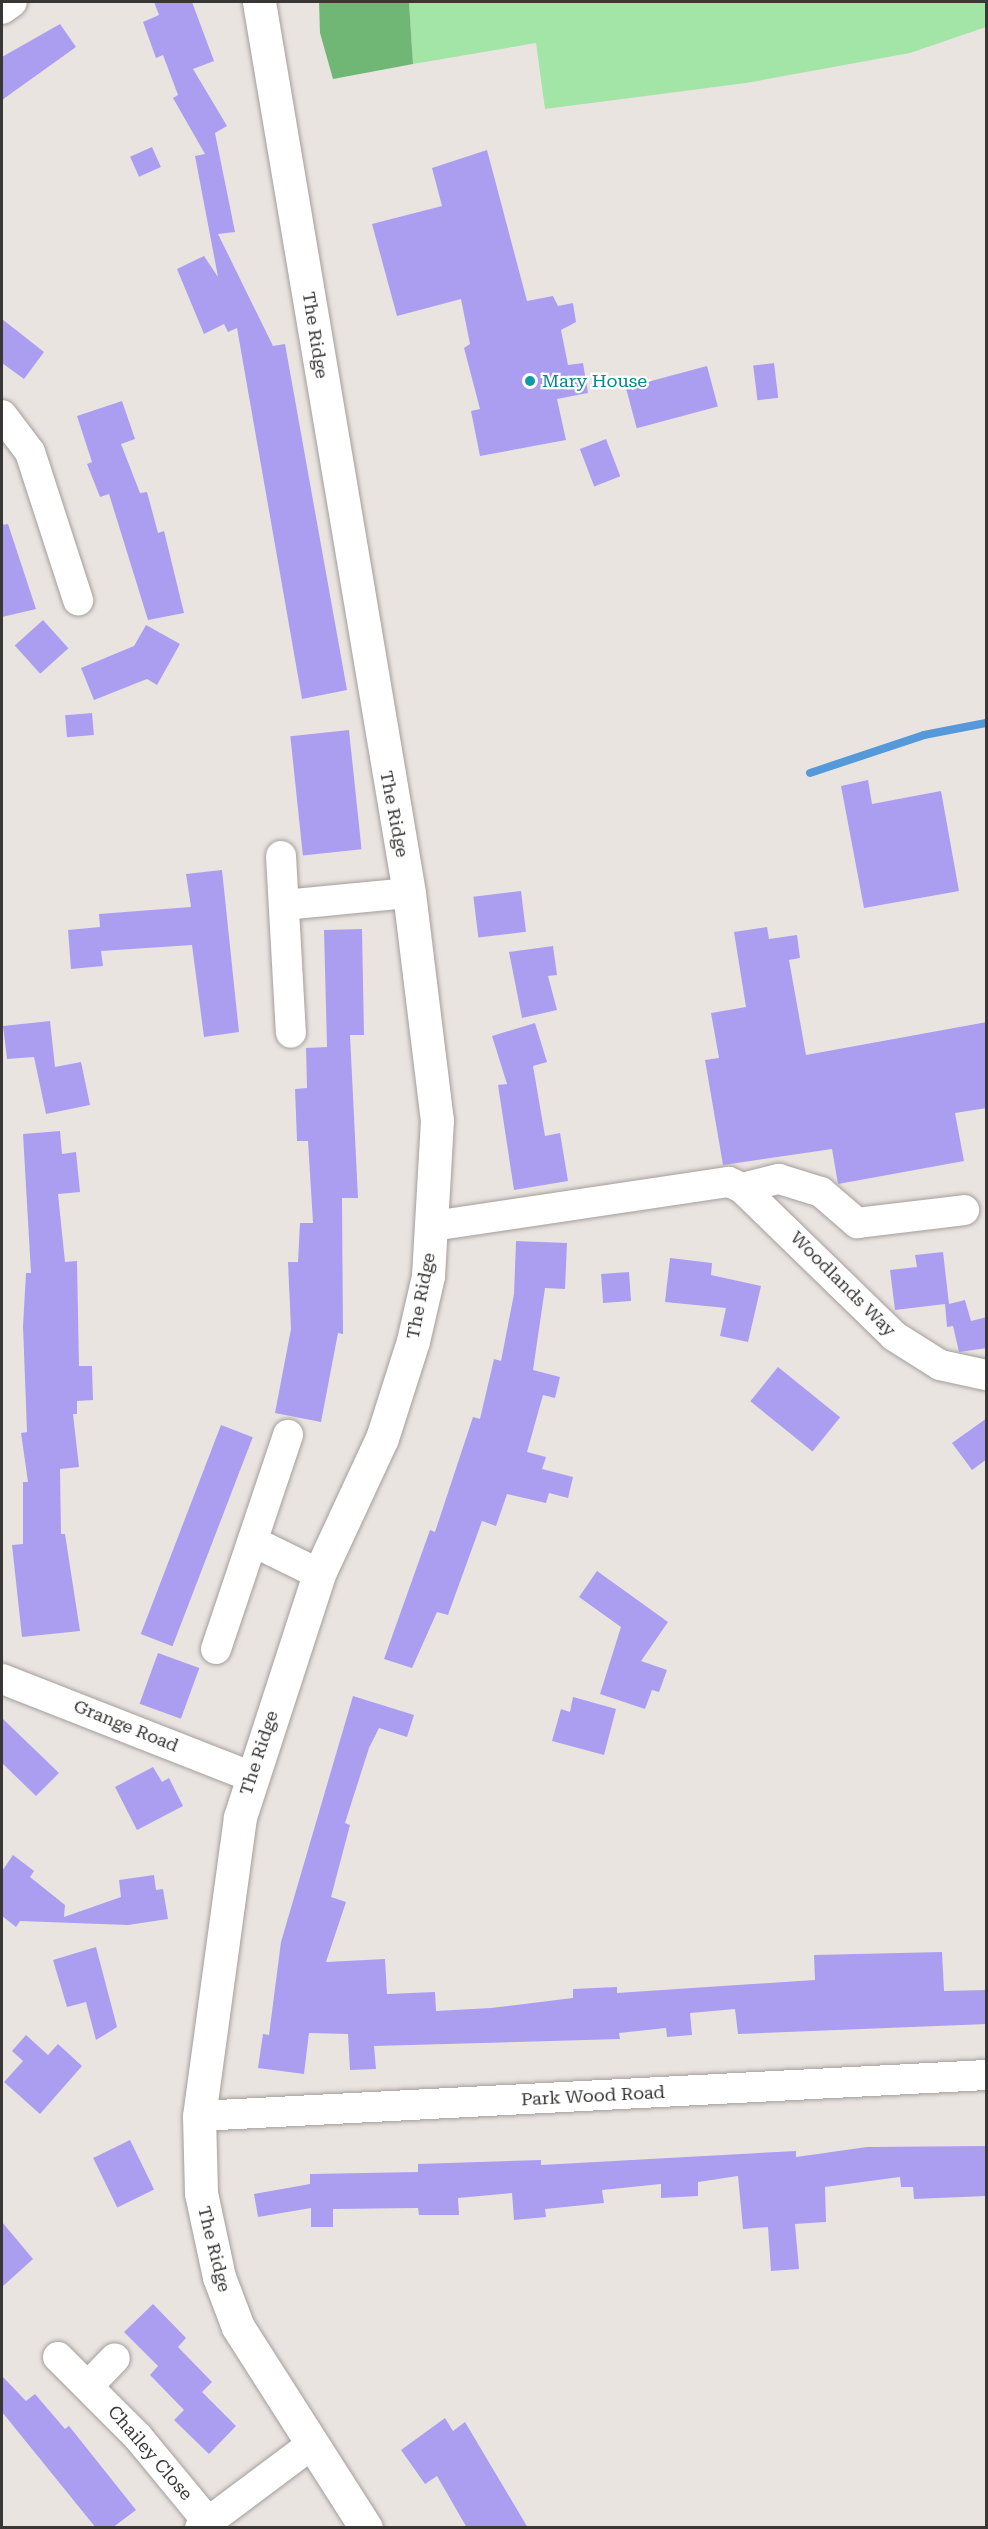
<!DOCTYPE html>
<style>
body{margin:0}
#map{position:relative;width:988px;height:2529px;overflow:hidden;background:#eae4e1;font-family:"Roboto Serif",serif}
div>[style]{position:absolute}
.green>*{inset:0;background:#a2e5a6}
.forest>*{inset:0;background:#70b775}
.stream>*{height:8px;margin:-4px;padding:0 4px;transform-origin:4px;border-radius:4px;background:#5699da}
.building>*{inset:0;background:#ab9ef1;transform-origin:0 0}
.roads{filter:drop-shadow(0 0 2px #a49e9c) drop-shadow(0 0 2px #a49e9c)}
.minor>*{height:30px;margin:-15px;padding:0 15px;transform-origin:15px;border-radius:15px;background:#fff}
.secondary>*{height:33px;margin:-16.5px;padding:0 16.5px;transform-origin:16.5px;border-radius:16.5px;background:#fff}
.dots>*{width:16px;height:16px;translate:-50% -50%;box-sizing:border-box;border:3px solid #fff;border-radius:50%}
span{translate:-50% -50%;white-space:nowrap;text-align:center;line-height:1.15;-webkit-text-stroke:4.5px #fff;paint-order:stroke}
.street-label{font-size:18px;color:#393736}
.culture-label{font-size:18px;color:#0d838f}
.left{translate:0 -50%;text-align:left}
.frame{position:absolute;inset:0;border:3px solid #393736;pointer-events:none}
</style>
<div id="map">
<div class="green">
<div style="clip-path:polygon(409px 2px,986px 2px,986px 27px,910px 53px,746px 83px,545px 109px,536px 43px,413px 64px)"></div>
</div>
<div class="forest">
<div style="clip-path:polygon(319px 2px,409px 2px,413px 64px,333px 79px,320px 33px)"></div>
</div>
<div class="stream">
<div style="left:810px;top:773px;width:120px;rotate:-18.4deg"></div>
<div style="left:924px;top:735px;width:63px;rotate:-11deg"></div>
</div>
<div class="building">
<div style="clip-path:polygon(154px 2px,192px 2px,214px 61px,193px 69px,227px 126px,215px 133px,235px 232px,218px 234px,273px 346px,285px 344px,347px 690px,302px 699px,237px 328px,228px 332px,224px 324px,204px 334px,177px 269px,204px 256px,218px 277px,195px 156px,205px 154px,173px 98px,178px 95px,163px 55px,156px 58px,143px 22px,159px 15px)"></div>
<div style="clip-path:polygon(60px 24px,76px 47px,2px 100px,2px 57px)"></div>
<div style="left:152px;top:147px;width:22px;height:24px;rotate:66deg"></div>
<div style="clip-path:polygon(487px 150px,527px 301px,553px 296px,558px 306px,573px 303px,576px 322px,561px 330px,568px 365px,583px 363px,588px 393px,557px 399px,566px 440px,480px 456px,471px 411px,480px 409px,464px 348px,470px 344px,461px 299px,397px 316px,372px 224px,442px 206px,432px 168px)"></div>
<div style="clip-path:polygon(2px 319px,44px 352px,24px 379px,2px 363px)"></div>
<div style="left:774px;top:363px;width:35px;height:21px;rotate:83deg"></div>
<div style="left:707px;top:366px;width:42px;height:84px;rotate:75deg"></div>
<div style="clip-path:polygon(122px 401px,135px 439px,121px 444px,140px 493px,147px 492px,158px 533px,164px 531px,184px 613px,148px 620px,109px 494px,100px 497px,87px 464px,92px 462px,77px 416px)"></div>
<div style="left:606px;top:439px;width:40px;height:28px;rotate:69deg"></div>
<div style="clip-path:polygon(8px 524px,36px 609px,2px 617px,2px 525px)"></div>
<div style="left:43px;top:620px;width:38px;height:38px;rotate:48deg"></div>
<div style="clip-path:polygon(146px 625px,180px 644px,157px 685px,147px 679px,94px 700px,81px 668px,134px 646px)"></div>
<div style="left:92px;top:713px;width:22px;height:27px;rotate:85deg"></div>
<div style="left:349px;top:730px;width:120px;height:59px;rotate:84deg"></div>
<div style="clip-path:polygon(868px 780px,872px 804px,941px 791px,959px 891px,864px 908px,841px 786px)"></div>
<div style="clip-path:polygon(222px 870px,239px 1032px,204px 1037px,192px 945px,101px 951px,103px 966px,71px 969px,68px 930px,100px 927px,99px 914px,191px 907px,186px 874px)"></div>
<div style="left:521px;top:891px;width:41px;height:48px;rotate:83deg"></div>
<div style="clip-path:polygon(767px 927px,769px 939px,797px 935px,800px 958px,789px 960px,806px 1055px,987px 1022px,987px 1108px,955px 1113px,964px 1161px,838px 1184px,832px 1149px,723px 1165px,705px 1060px,719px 1058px,711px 1013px,746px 1007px,734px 932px)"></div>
<div style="clip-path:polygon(362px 929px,364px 1035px,350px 1035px,358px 1198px,342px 1198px,343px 1334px,338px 1333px,321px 1422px,275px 1413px,291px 1329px,288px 1262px,298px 1262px,300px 1223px,313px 1223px,308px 1141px,297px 1141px,295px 1089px,307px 1088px,306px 1048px,327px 1047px,324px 930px)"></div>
<div style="clip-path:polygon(553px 946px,557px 975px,548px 976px,557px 1010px,522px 1018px,509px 952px)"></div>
<div style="clip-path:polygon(50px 1021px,55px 1067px,81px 1062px,90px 1105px,46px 1114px,34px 1057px,7px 1059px,3px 1026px)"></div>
<div style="clip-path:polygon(535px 1023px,547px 1062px,533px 1066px,545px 1136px,560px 1133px,568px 1181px,514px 1190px,498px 1085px,507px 1084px,492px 1036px)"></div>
<div style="clip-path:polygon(60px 1131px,62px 1154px,76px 1152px,80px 1192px,58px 1194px,65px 1262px,77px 1261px,79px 1366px,92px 1366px,93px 1400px,77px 1401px,77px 1414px,73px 1414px,79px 1467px,60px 1469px,61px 1534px,65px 1534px,80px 1631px,22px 1637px,12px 1545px,23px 1544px,23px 1482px,28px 1482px,21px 1433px,27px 1432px,23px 1326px,26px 1273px,31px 1273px,23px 1134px)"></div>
<div style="clip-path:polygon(516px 1241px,567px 1243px,565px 1289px,545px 1288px,533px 1370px,560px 1377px,555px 1398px,543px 1395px,527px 1452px,546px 1457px,542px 1469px,573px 1477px,568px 1498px,549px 1493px,546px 1503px,507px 1494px,496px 1526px,482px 1521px,448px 1615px,437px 1612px,412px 1668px,384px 1659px,430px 1530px,435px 1532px,473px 1417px,480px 1419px,494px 1359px,501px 1361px,514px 1294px)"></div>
<div style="clip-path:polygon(943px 1252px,949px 1304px,965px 1300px,971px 1321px,987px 1317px,987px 1348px,959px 1352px,953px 1326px,947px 1327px,945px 1304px,895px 1310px,890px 1270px,917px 1267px,915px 1255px)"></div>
<div style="clip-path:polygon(670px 1258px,712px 1263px,711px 1275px,761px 1286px,748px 1342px,720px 1336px,726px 1308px,665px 1302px)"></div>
<div style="left:629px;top:1272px;width:29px;height:28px;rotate:86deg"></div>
<div style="left:778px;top:1367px;width:80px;height:44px;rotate:39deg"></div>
<div style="clip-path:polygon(987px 1418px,987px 1459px,972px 1470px,952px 1443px)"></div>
<div style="left:221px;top:1425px;width:34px;height:224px;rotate:21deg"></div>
<div style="clip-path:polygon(597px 1571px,668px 1622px,641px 1661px,667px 1670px,659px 1692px,652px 1690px,645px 1709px,600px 1694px,621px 1627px,579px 1597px)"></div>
<div style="left:158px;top:1653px;width:44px;height:54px;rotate:20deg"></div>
<div style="clip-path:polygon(353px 1696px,414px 1715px,407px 1737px,379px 1728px,369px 1748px,345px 1823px,350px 1825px,331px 1897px,346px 1902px,326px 1962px,385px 1959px,387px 1994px,435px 1992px,436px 2011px,491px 2008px,573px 1998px,573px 1989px,617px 1987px,617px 1993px,815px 1980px,814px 1955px,942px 1952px,944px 1991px,987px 1990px,987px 2024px,738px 2034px,735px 2009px,690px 2013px,692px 2035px,667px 2037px,666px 2028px,619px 2033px,620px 2039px,374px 2046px,376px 2069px,350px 2070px,348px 2034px,309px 2033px,304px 2074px,258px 2068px,263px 2034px,269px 2035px,281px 1942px)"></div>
<div style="clip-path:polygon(573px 1697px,616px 1709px,604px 1755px,552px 1741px,561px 1709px,570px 1712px)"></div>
<div style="clip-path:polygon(2px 1718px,59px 1773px,36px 1796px,2px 1763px)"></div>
<div style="clip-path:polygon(153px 1767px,162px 1782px,169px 1778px,183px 1806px,137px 1830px,115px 1787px)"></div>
<div style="clip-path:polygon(13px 1855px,34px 1871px,30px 1877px,65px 1905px,64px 1917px,121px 1897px,119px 1880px,154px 1875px,156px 1890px,163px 1889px,168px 1919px,128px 1925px,20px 1921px,16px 1927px,2px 1916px,2px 1871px)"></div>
<div style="clip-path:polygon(96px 1947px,117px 2027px,96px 2040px,86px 2002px,67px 2007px,53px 1960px)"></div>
<div style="clip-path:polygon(26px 2035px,48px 2055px,58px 2044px,82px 2066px,40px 2114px,4px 2082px,23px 2061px,12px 2051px)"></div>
<div style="left:130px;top:2140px;width:55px;height:41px;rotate:64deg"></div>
<div style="clip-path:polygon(987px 2146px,987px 2196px,914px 2199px,913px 2187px,901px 2187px,900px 2177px,825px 2187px,826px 2222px,795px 2224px,799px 2269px,771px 2271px,768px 2227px,743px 2229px,738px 2176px,698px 2182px,698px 2196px,661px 2198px,661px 2184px,602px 2190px,604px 2203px,545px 2209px,546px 2217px,514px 2220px,512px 2193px,458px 2198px,459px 2215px,419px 2215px,418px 2208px,333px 2209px,333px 2227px,311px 2227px,311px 2208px,258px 2217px,254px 2194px,310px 2184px,310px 2174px,418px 2172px,418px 2164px,541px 2160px,541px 2165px,796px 2151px,796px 2157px,867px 2147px)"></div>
<div style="clip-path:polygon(2px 2222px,33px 2259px,2px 2287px)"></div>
<div style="clip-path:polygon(153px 2304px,186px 2338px,178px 2347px,212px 2382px,202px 2392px,236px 2426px,209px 2454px,174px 2420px,184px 2410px,150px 2375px,158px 2366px,124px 2332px)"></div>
<div style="clip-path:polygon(2px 2376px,26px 2401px,35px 2394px,65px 2429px,69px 2426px,136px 2510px,112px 2528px,96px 2528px,2px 2412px)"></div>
<div style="clip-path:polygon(445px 2418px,453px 2431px,465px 2422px,528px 2528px,467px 2528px,437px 2476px,425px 2484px,401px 2450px)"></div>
</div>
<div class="roads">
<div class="minor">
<div style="left:2px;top:9px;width:12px;rotate:-35deg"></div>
<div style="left:2px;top:415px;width:46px;rotate:52.9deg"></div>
<div style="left:30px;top:452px;width:156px;rotate:72deg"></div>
<div style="left:281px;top:856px;width:177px;rotate:86.8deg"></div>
<div style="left:284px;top:905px;width:126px;rotate:-5.5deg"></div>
<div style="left:742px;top:1188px;width:212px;rotate:44.2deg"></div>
<div style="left:894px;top:1336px;width:54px;rotate:32.2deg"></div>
<div style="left:940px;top:1365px;width:47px;rotate:12.3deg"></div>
<div style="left:433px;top:1226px;width:299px;rotate:-8.5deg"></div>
<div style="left:729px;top:1182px;width:14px;rotate:25deg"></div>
<div style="left:742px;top:1188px;width:38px;rotate:-14deg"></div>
<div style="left:779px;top:1179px;width:44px;rotate:17.2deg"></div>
<div style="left:821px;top:1192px;width:48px;rotate:40.7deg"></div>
<div style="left:857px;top:1223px;width:108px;rotate:-6.9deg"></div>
<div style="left:254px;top:1542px;width:72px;rotate:26.2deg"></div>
<div style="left:216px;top:1649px;width:226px;rotate:-71.4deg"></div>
<div style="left:2px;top:1679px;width:266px;rotate:21.4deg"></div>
<div style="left:199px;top:2116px;width:788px;rotate:-2.98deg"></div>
<div style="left:58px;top:2357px;width:113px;rotate:45deg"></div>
<div style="left:138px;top:2437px;width:110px;rotate:50.5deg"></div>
<div style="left:89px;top:2385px;width:37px;rotate:-46deg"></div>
<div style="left:200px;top:2528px;width:139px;rotate:-36.8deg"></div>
</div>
<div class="secondary">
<div style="left:259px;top:2px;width:904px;rotate:80.44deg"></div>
<div style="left:409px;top:893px;width:229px;rotate:83deg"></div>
<div style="left:437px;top:1120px;width:156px;rotate:93.3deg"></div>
<div style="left:428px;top:1276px;width:67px;rotate:103deg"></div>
<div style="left:413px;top:1341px;width:102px;rotate:107.7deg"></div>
<div style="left:382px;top:1438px;width:150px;rotate:114.9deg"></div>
<div style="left:319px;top:1574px;width:256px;rotate:108deg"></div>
<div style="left:240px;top:1817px;width:302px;rotate:97.8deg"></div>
<div style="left:199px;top:2116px;width:77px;rotate:88.5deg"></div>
<div style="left:201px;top:2193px;width:86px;rotate:77.9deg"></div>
<div style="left:219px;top:2277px;width:53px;rotate:69.2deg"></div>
<div style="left:238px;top:2327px;width:238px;rotate:57.5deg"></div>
</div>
</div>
<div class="dots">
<div style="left:530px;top:381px;background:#0f9aa8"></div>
</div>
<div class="street-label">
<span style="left:315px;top:335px;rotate:81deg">The Ridge</span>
<span style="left:394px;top:814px;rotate:79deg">The Ridge</span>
<span style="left:843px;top:1284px;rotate:45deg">Woodlands Way</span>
<span style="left:421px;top:1296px;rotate:-79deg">The Ridge</span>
<span style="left:126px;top:1726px;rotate:22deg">Grange Road</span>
<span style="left:259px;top:1753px;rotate:-72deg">The Ridge</span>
<span style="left:593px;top:2096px;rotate:-3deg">Park Wood Road</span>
<span style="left:214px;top:2249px;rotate:76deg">The Ridge</span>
<span style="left:150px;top:2453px;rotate:49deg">Chailey Close</span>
</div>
<div class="culture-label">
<span class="left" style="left:542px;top:381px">Mary House</span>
</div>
<div class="frame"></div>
</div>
